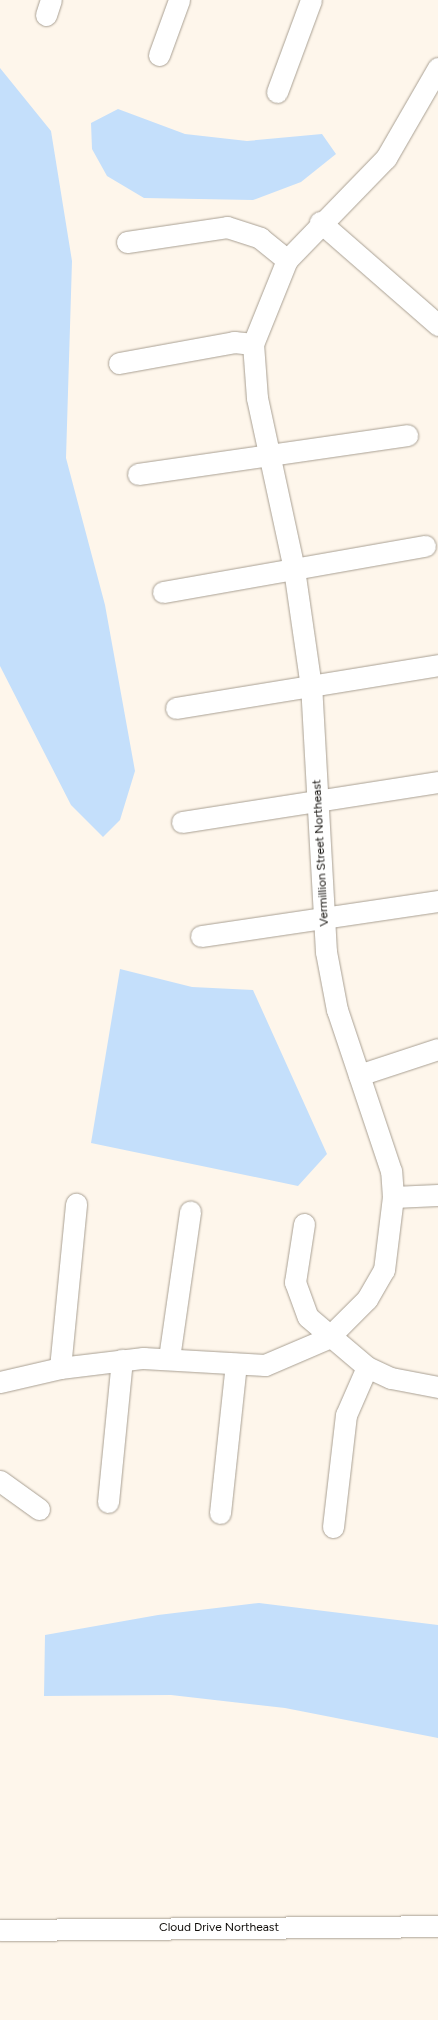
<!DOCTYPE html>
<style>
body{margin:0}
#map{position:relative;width:438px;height:2020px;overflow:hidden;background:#fef6eb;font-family:Figtree,sans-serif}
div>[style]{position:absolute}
.water>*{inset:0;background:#c4dffb}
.roads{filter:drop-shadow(0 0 1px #a9a093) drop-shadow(0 0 1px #a9a093)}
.minor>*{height:21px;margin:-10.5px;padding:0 10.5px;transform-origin:10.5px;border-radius:10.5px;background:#fff}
span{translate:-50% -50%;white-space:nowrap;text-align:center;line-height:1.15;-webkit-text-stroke:4px #fff;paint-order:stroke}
.street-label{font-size:12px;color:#0f0c08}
</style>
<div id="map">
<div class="water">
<div style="clip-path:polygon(0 68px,51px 131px,72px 261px,66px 458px,105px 605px,135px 771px,120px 820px,103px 837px,71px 805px,0 666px)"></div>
<div style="clip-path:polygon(118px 109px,185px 134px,247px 141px,322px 134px,336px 154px,301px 182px,253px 200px,144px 198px,107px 176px,92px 149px,91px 123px)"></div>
<div style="clip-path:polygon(120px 969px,192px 987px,253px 990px,327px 1154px,298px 1186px,91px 1143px)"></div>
<div style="clip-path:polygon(259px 1603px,438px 1625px,438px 1738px,285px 1708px,171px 1695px,44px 1696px,45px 1635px,158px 1615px)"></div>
</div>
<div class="roads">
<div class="minor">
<div style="left:46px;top:15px;width:16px;rotate:-72deg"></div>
<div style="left:159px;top:55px;width:59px;rotate:-70deg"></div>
<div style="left:277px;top:92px;width:98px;rotate:-69.7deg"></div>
<div style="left:320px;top:222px;width:157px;rotate:41.1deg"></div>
<div style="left:127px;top:242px;width:101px;rotate:-8.5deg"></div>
<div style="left:227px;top:227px;width:35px;rotate:18deg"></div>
<div style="left:260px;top:238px;width:35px;rotate:39deg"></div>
<div style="left:119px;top:363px;width:117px;rotate:-10.3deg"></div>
<div style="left:234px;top:342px;width:19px;rotate:6deg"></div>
<div style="left:138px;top:474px;width:272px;rotate:-8.2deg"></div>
<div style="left:163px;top:592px;width:266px;rotate:-10deg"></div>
<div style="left:176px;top:708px;width:266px;rotate:-9.3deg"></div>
<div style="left:182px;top:822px;width:259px;rotate:-8.9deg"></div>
<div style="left:201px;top:936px;width:240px;rotate:-8.4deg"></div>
<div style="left:359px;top:1075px;width:83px;rotate:-18.2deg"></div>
<div style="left:393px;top:1197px;width:45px;rotate:-2.5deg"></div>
<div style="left:304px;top:1224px;width:59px;rotate:98.8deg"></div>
<div style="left:295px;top:1282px;width:37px;rotate:70deg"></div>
<div style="left:308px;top:1317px;width:77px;rotate:40.3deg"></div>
<div style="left:367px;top:1367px;width:26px;rotate:25deg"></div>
<div style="left:391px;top:1378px;width:48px;rotate:10.8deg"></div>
<div style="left:169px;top:1358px;width:148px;rotate:-81.8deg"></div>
<div style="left:60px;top:1368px;width:165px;rotate:-84.4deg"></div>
<div style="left:0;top:1382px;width:62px;rotate:-13.1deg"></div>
<div style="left:60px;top:1368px;width:84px;rotate:-6.9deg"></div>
<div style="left:143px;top:1358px;width:122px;rotate:3.3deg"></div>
<div style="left:265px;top:1365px;width:69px;rotate:-23.2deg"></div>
<div style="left:328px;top:1338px;width:55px;rotate:-45deg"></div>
<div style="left:367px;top:1299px;width:34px;rotate:-60deg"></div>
<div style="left:384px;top:1270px;width:74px;rotate:-83deg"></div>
<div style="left:393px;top:1197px;width:26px;rotate:-94deg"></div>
<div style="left:391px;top:1171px;width:170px;rotate:-108.5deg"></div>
<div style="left:337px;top:1010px;width:59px;rotate:-100.7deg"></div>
<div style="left:326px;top:952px;width:265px;rotate:-93.2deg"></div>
<div style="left:311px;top:687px;width:119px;rotate:-98.2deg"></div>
<div style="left:294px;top:569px;width:175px;rotate:-102.2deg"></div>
<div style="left:257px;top:398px;width:54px;rotate:-94.2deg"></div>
<div style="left:253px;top:344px;width:91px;rotate:-68deg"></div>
<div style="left:287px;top:260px;width:142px;rotate:-45.9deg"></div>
<div style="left:386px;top:158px;width:104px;rotate:-60deg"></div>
<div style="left:0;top:1481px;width:48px;rotate:35.7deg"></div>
<div style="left:108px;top:1502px;width:143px;rotate:-84.4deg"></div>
<div style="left:220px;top:1513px;width:150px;rotate:-83.9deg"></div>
<div style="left:333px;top:1527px;width:113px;rotate:-83.4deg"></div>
<div style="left:346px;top:1415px;width:52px;rotate:-66.4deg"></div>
<div style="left:0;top:1930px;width:438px;rotate:-0.5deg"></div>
</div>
</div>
<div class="street-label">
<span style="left:321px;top:853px;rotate:-93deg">Vermillion Street Northeast</span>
<span style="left:219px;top:1928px">Cloud Drive Northeast</span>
</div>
</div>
